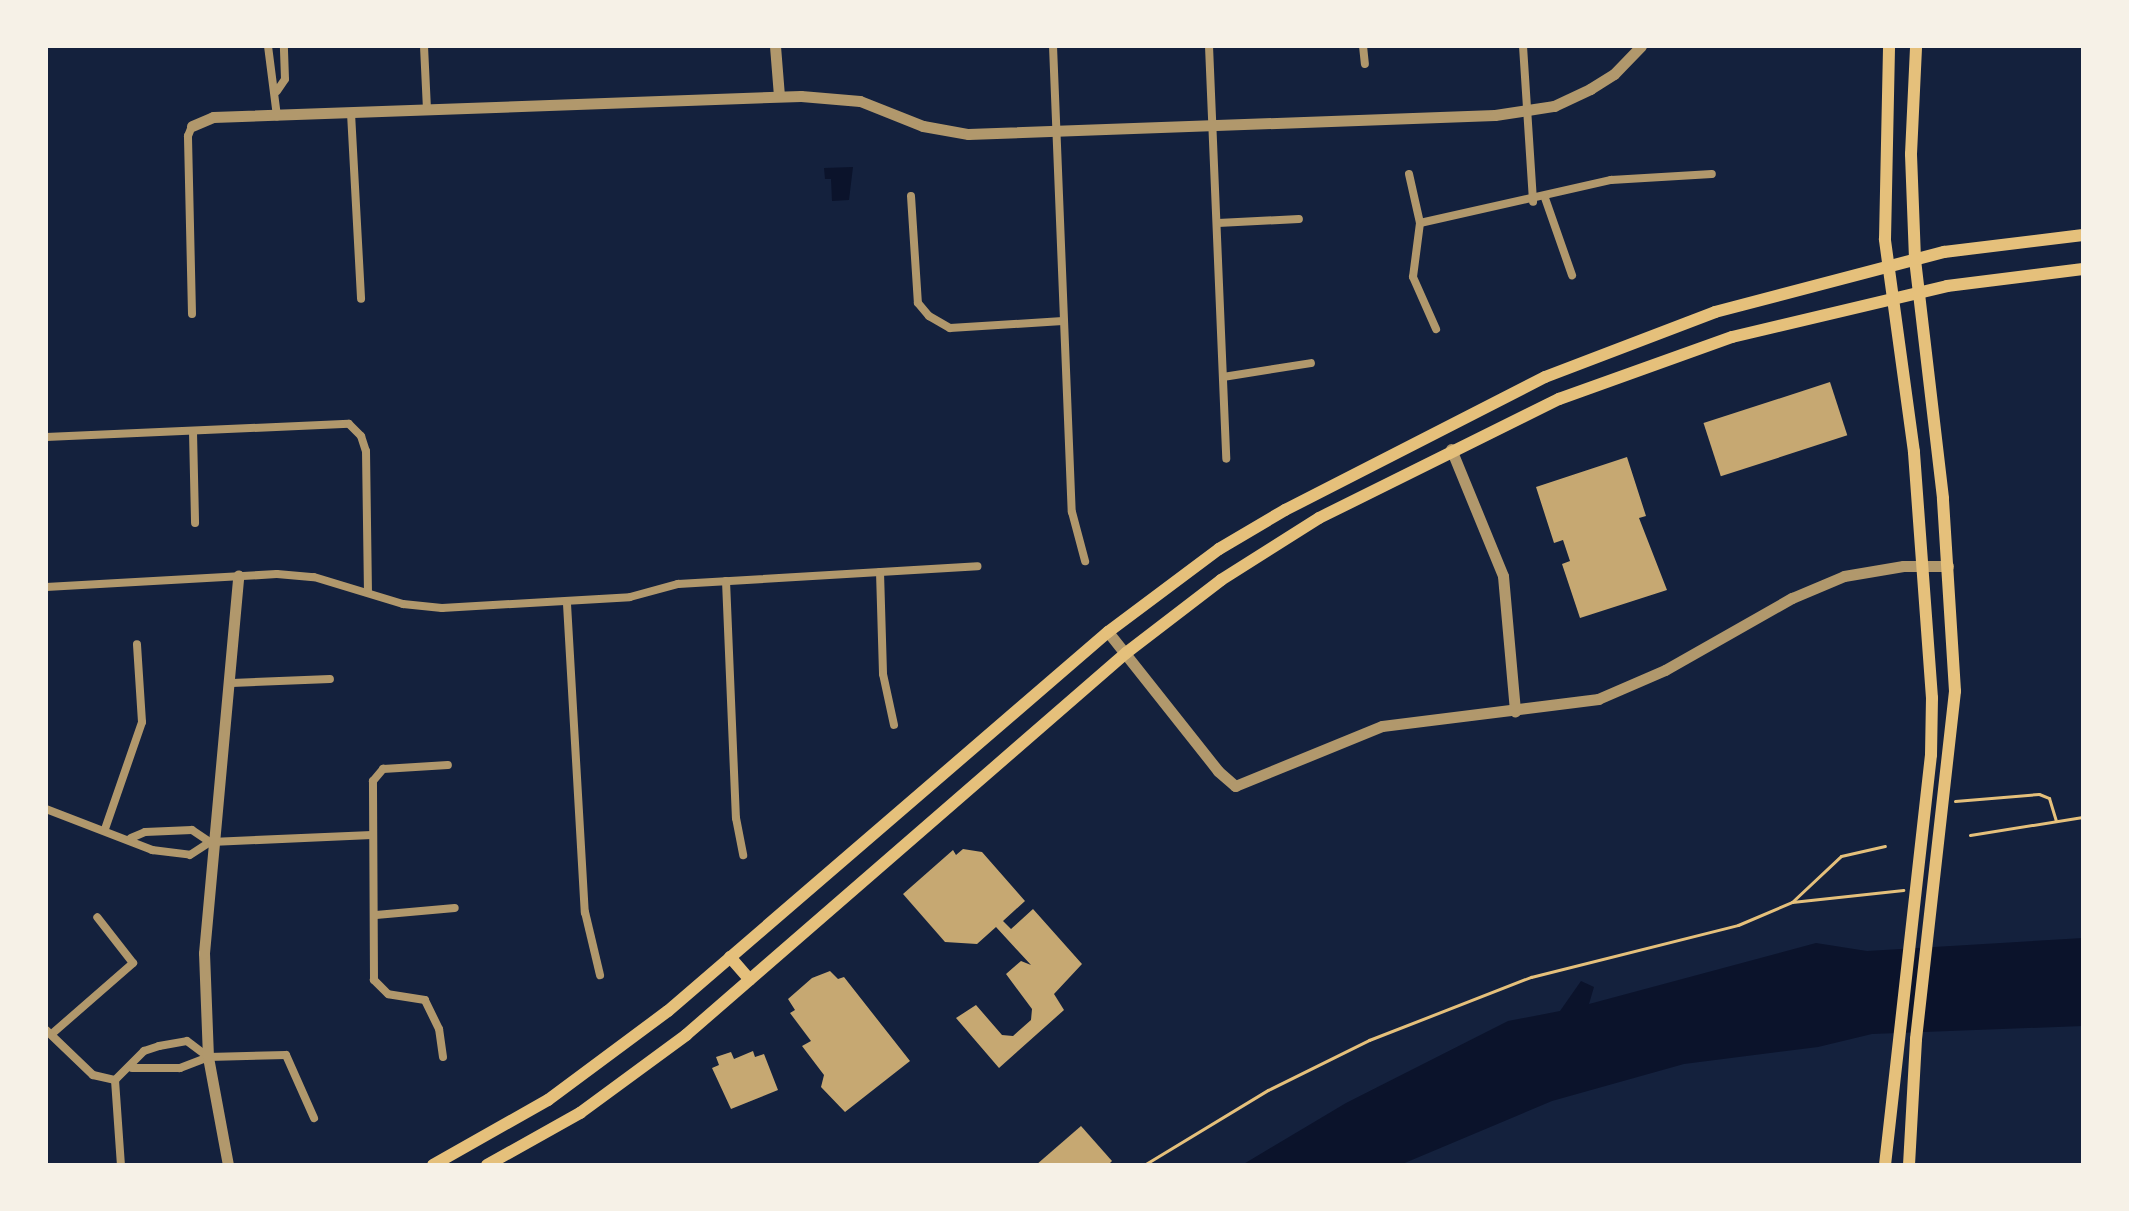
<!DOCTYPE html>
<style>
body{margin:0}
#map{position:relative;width:2129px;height:1211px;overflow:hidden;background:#14213d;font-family:"PT Serif",serif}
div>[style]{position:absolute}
.water>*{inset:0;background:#0b132b}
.building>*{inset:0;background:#c6a872;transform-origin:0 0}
.path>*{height:3px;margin:-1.5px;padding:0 1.5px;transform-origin:1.5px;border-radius:1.5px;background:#e5c07b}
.minor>*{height:8px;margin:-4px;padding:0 4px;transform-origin:4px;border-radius:4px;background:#b1986c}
.tertiary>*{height:11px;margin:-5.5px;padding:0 5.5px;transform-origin:5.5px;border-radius:5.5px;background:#b1986c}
.secondary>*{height:12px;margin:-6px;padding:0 6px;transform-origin:6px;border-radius:6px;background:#e5c07b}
span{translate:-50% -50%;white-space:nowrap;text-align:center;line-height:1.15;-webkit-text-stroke:7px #f6f1e7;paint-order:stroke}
.frame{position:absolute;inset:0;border:48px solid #f6f1e7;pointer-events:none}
</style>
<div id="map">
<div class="water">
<div style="clip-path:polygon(853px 167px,849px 200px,832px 201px,831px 179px,825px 179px,824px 168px)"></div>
<div style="clip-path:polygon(2083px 938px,2083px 1026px,1872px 1034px,1818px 1047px,1684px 1064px,1552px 1101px,1400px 1165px,1242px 1165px,1346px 1103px,1508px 1021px,1560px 1011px,1581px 981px,1594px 987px,1589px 1004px,1816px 943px,1867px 951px)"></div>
</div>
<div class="building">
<div style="left:1830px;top:382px;width:56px;height:133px;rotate:72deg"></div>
<div style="clip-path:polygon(1627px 457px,1646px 516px,1639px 518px,1667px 590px,1580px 618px,1562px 564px,1570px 561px,1563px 540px,1554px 543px,1536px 487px)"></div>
<div style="clip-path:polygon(963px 849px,982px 852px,1025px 901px,1003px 921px,1011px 929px,1033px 909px,1082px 964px,1054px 994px,1064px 1010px,999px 1068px,956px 1018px,976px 1005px,1002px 1035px,1013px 1036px,1031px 1020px,1032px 1009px,1006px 974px,1021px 961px,1031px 965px,996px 927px,977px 944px,945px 942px,903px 894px,953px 850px,956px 855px)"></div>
<div style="clip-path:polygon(830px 971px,838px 979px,844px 977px,910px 1061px,845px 1112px,821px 1087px,824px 1075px,802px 1046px,811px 1041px,790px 1013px,795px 1010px,788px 999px,812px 978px)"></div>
<div style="clip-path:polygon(753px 1051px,755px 1057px,764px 1054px,778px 1090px,731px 1109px,712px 1068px,719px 1065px,716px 1057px,731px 1052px,734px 1059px)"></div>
<div style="clip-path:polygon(1081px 1126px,1112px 1161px,1108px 1165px,1036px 1165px)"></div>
</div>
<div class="path">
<div style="left:1955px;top:801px;width:84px;rotate:-4.8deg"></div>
<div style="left:2039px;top:794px;width:11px;rotate:22deg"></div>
<div style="left:2049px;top:798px;width:24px;rotate:73deg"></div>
<div style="left:1970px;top:835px;width:114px;rotate:-9.1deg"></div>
<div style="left:1792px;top:902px;width:112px;rotate:-6.2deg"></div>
<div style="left:1144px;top:1165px;width:145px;rotate:-31.2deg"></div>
<div style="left:1268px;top:1090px;width:113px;rotate:-26.3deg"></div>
<div style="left:1369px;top:1040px;width:174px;rotate:-21.3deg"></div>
<div style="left:1531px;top:977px;width:213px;rotate:-14.1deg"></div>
<div style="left:1738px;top:925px;width:59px;rotate:-23.1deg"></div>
<div style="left:1792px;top:902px;width:67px;rotate:-43.2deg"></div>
<div style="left:1841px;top:856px;width:45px;rotate:-12.8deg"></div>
</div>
<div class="minor">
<div style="left:268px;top:46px;width:71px;rotate:82.7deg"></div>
<div style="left:424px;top:46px;width:64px;rotate:87.3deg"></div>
<div style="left:1053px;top:46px;width:466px;rotate:87.7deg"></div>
<div style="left:1072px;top:512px;width:51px;rotate:75.1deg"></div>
<div style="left:1209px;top:46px;width:413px;rotate:87.6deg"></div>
<div style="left:1363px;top:46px;width:18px;rotate:84deg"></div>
<div style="left:1523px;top:46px;width:156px;rotate:86.3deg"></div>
<div style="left:277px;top:91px;width:14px;rotate:-56deg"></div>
<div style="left:285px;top:79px;width:33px;rotate:-92deg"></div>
<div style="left:351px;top:113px;width:186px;rotate:86.9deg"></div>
<div style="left:1409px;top:174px;width:50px;rotate:77.3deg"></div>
<div style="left:1420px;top:223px;width:54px;rotate:97.4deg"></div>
<div style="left:1413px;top:277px;width:57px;rotate:66.1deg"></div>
<div style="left:911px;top:196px;width:107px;rotate:86.3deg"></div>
<div style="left:918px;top:303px;width:17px;rotate:50deg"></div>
<div style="left:929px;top:316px;width:24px;rotate:30deg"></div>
<div style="left:950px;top:328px;width:113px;rotate:-3.5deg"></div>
<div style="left:1545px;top:198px;width:82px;rotate:70.7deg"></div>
<div style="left:1218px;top:223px;width:81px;rotate:-2.8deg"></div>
<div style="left:1420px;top:223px;width:196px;rotate:-12.7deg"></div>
<div style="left:1611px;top:180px;width:101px;rotate:-3.4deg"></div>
<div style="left:192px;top:314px;width:178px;rotate:-91.3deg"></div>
<div style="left:188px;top:136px;width:11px;rotate:-68deg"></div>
<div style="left:1223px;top:377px;width:89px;rotate:-9deg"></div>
<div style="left:193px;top:432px;width:91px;rotate:88.7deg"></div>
<div style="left:46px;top:437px;width:303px;rotate:-2.5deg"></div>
<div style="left:349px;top:424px;width:17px;rotate:45deg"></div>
<div style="left:361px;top:436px;width:16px;rotate:72deg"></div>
<div style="left:366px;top:451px;width:141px;rotate:89.2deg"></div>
<div style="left:880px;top:572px;width:102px;rotate:88.3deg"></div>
<div style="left:883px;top:674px;width:52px;rotate:77.8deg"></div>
<div style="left:726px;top:581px;width:237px;rotate:87.6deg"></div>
<div style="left:736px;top:818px;width:38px;rotate:79deg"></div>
<div style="left:46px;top:587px;width:231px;rotate:-3.2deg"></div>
<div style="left:277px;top:574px;width:37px;rotate:5deg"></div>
<div style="left:314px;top:577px;width:93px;rotate:16.9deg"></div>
<div style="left:403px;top:604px;width:39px;rotate:6deg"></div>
<div style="left:442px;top:608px;width:188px;rotate:-3.3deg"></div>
<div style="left:630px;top:597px;width:50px;rotate:-15.2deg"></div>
<div style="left:678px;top:584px;width:300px;rotate:-3.4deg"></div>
<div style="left:567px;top:604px;width:309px;rotate:86.7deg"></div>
<div style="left:585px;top:912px;width:65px;rotate:76.6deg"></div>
<div style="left:232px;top:683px;width:98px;rotate:-2.3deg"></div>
<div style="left:46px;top:809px;width:114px;rotate:21.1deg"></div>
<div style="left:152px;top:850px;width:38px;rotate:7deg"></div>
<div style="left:190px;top:855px;width:24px;rotate:-33deg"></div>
<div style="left:105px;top:829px;width:113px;rotate:-70.9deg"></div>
<div style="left:142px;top:722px;width:78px;rotate:-93.7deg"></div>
<div style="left:131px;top:838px;width:15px;rotate:-23deg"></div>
<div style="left:145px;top:832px;width:47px;rotate:-2.4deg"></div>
<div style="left:192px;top:830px;width:22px;rotate:34deg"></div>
<div style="left:211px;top:842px;width:161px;rotate:-2.5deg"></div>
<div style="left:376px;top:915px;width:79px;rotate:-5.1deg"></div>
<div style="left:46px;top:1030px;width:65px;rotate:43.8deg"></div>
<div style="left:93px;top:1075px;width:23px;rotate:13deg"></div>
<div style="left:115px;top:1080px;width:85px;rotate:86deg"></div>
<div style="left:54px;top:1032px;width:105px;rotate:-41.1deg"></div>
<div style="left:133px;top:963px;width:58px;rotate:-128deg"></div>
<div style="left:208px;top:1057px;width:78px;rotate:-1.5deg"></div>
<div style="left:286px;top:1055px;width:69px;rotate:66deg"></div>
<div style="left:443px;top:1057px;width:28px;rotate:-98deg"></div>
<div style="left:439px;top:1029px;width:32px;rotate:-116deg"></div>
<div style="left:425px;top:1000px;width:37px;rotate:-171deg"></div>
<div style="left:388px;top:994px;width:20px;rotate:-135deg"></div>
<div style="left:374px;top:980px;width:199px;rotate:-90.3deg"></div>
<div style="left:373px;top:781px;width:16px;rotate:-50deg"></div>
<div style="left:383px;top:769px;width:65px;rotate:-3.5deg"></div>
<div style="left:132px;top:1068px;width:48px"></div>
<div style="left:180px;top:1068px;width:30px;rotate:-21deg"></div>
<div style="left:115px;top:1080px;width:41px;rotate:-45deg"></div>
<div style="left:144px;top:1051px;width:16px;rotate:-18deg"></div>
<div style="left:159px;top:1046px;width:28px;rotate:-10deg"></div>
<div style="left:187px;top:1041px;width:26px;rotate:37deg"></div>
</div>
<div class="tertiary">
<div style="left:775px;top:46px;width:50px;rotate:85.4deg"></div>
<div style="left:192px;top:126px;width:23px;rotate:-23deg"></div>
<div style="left:213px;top:117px;width:588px;rotate:-2.05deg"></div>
<div style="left:801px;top:96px;width:59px;rotate:4.8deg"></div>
<div style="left:860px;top:101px;width:68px;rotate:21.6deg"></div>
<div style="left:923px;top:126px;width:46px;rotate:10.1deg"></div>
<div style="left:968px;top:134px;width:527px;rotate:-2.06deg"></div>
<div style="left:1495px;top:115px;width:60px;rotate:-8.7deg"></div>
<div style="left:1554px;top:106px;width:40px;rotate:-25deg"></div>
<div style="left:1590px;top:89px;width:28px;rotate:-32deg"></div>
<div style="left:1614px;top:74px;width:39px;rotate:-46deg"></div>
<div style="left:1451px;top:449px;width:137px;rotate:67.7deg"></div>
<div style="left:1503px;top:576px;width:136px;rotate:84.9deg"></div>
<div style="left:1108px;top:632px;width:177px;rotate:51.6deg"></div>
<div style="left:1218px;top:771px;width:23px;rotate:41deg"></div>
<div style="left:1235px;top:786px;width:159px;rotate:-22.2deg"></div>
<div style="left:1382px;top:726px;width:218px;rotate:-7.1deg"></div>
<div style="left:1598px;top:699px;width:73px;rotate:-23.4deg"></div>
<div style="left:1665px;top:670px;width:146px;rotate:-29.6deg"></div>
<div style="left:1792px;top:598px;width:56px;rotate:-22.9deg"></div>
<div style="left:1844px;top:576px;width:60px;rotate:-9.6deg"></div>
<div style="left:1903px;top:566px;width:45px"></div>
<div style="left:228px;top:1165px;width:110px;rotate:-100.5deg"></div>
<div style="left:208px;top:1057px;width:104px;rotate:-92.2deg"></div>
<div style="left:204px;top:953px;width:379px;rotate:-84.8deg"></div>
</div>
<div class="secondary">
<div style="left:730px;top:957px;width:30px;rotate:49deg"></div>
<div style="left:433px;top:1165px;width:132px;rotate:-29.5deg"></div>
<div style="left:548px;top:1100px;width:149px;rotate:-36.6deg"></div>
<div style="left:668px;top:1011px;width:581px;rotate:-40.74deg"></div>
<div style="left:1108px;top:632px;width:139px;rotate:-36.8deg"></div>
<div style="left:1219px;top:549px;width:77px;rotate:-30.6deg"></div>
<div style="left:1285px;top:510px;width:292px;rotate:-27.1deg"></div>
<div style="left:1545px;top:377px;width:182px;rotate:-20.9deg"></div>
<div style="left:1715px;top:312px;width:237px;rotate:-14.7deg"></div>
<div style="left:1944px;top:252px;width:140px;rotate:-7deg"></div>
<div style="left:487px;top:1165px;width:107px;rotate:-29.2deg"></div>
<div style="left:580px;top:1113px;width:132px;rotate:-36.3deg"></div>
<div style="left:686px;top:1035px;width:583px;rotate:-40.96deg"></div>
<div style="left:1126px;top:653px;width:120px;rotate:-37.5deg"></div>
<div style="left:1221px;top:580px;width:116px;rotate:-32.3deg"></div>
<div style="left:1319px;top:518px;width:268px;rotate:-26.4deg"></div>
<div style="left:1559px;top:399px;width:184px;rotate:-19.7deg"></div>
<div style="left:1732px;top:337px;width:221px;rotate:-13.3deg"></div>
<div style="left:1947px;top:286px;width:137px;rotate:-7.1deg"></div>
<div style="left:1885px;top:1165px;width:413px;rotate:-83.6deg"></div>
<div style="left:1931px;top:755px;width:57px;rotate:-89deg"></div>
<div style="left:1932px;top:698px;width:247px;rotate:-94.2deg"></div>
<div style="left:1914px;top:452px;width:215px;rotate:-97.8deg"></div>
<div style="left:1885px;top:239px;width:193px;rotate:-88.8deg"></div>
<div style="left:1909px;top:1165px;width:126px;rotate:-86.8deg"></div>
<div style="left:1916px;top:1039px;width:350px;rotate:-83.6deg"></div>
<div style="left:1955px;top:691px;width:193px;rotate:-93.6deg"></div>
<div style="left:1943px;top:498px;width:241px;rotate:-96.7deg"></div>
<div style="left:1915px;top:259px;width:105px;rotate:-92.2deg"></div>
<div style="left:1911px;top:154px;width:108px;rotate:-87.3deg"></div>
</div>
<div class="frame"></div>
</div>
